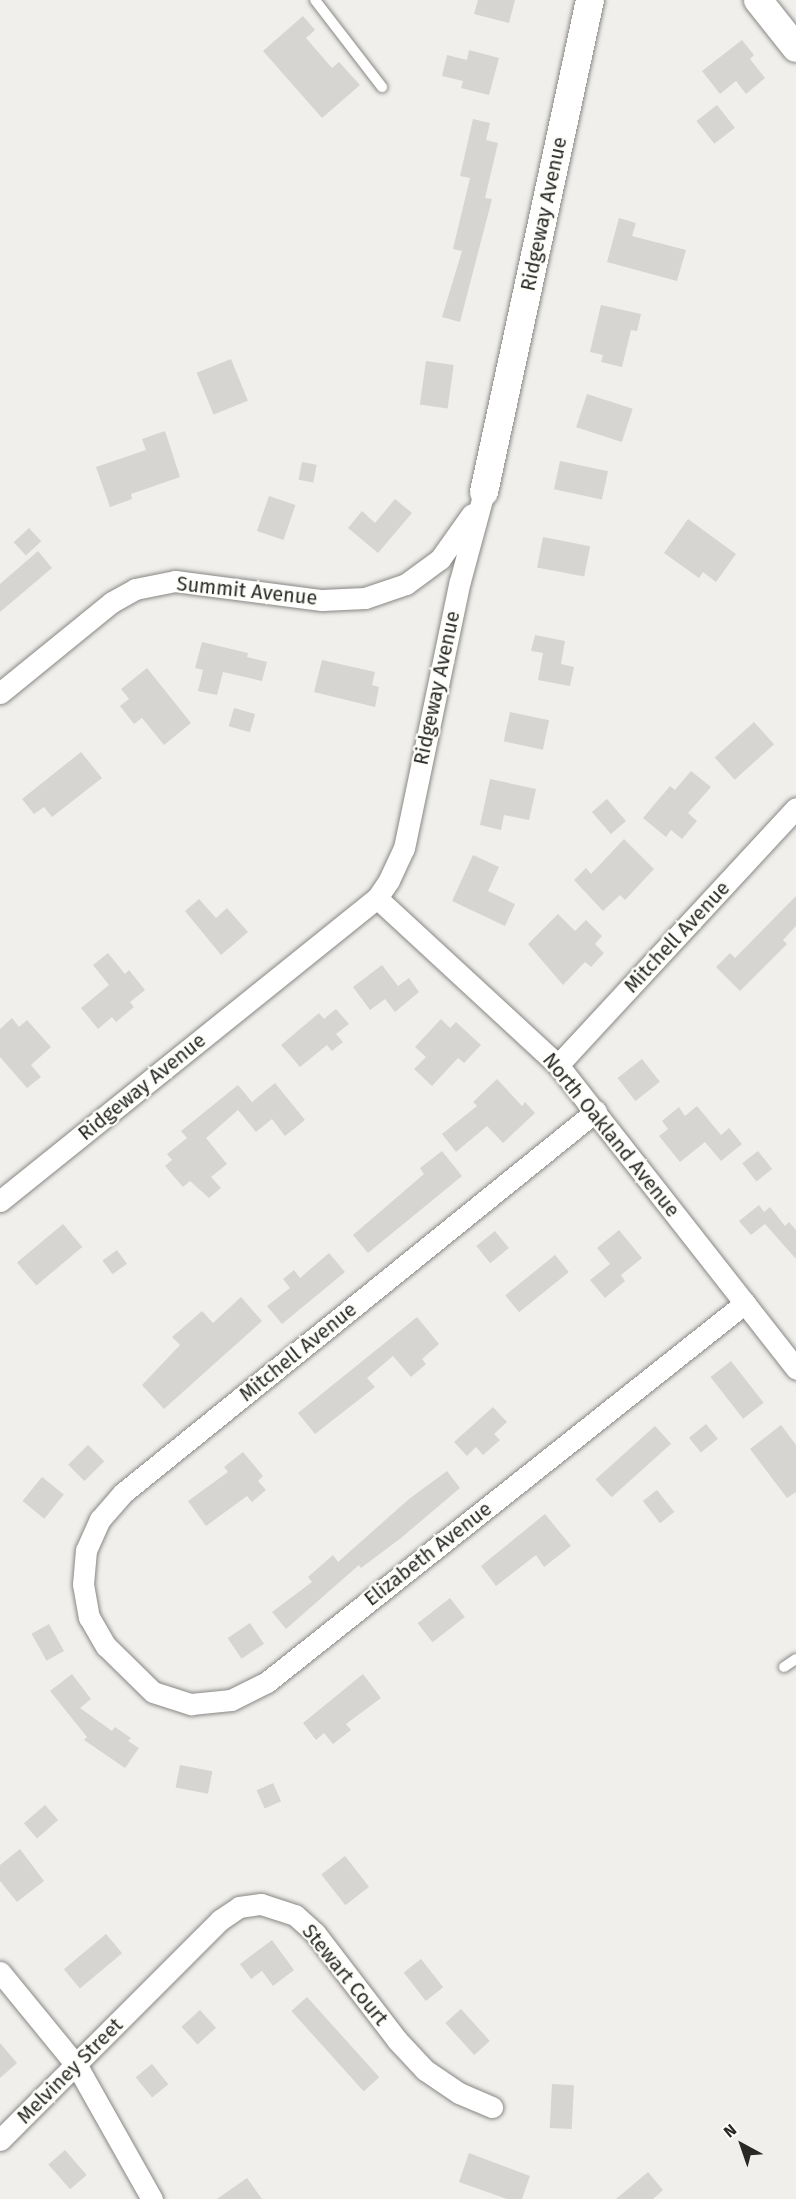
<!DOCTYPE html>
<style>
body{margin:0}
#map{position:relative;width:796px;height:2199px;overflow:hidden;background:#f0efec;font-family:"Fira Sans",sans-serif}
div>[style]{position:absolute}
.building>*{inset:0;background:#d6d5d2;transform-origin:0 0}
.roads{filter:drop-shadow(0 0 2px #888784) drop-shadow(0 0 2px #888784)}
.lane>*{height:10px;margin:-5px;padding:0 5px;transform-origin:5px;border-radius:5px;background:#fff}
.street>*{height:21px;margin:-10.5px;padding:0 10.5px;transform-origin:10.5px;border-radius:10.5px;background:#fff}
.secondary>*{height:28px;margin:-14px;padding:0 14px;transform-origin:14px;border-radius:14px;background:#fff}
span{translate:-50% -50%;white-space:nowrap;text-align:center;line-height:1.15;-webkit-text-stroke:4.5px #fdfdf9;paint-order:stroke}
.street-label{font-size:20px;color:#292827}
.north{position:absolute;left:712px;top:2115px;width:60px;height:60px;-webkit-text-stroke:4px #fdfdf9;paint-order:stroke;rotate:320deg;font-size:16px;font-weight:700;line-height:24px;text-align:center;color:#292827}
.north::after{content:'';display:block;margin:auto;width:21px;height:27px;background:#292827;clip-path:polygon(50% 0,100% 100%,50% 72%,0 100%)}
</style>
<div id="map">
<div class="building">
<div style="clip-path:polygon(478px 0,515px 0,509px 23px,474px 14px)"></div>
<div style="clip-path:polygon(303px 16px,315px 30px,306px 38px,332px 68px,339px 62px,360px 85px,322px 118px,263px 51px)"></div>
<div style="clip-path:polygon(742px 40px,754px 55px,750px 59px,765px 78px,746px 94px,736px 81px,720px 94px,702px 71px)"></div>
<div style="clip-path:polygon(469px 50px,499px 58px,489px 95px,461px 88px,463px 81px,442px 76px,447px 55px,467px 60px)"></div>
<div style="left:717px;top:105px;width:29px;height:26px;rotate:52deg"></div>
<div style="clip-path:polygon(473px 119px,490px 123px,486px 140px,498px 143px,485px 198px,492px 199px,460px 322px,442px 317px,462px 251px,453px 249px,470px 178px,460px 176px)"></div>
<div style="clip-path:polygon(619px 218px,636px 223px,632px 236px,686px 250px,677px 281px,607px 262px)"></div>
<div style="clip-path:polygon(601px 305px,641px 314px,637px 331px,631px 330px,622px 367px,601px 362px,603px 355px,590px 352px)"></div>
<div style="left:231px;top:359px;width:45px;height:37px;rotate:68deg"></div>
<div style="left:426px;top:361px;width:28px;height:44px;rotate:8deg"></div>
<div style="left:587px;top:394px;width:48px;height:35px;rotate:18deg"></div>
<div style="clip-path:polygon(165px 431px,180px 477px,131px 494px,132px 499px,110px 507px,96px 467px,146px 450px,142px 439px)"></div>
<div style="left:560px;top:461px;width:49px;height:29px;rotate:12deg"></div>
<div style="left:302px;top:462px;width:15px;height:18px;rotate:11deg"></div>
<div style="left:269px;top:496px;width:28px;height:37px;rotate:19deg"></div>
<div style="clip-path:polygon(395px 499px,412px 513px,378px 553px,348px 528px,362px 511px,375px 523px)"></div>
<div style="clip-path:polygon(688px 519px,736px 554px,716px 582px,703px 572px,699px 578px,664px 553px)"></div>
<div style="left:29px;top:528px;width:18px;height:21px;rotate:47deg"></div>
<div style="left:543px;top:537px;width:48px;height:31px;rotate:11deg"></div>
<div style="clip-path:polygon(38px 551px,52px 568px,0 612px,0 584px)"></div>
<div style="clip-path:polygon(535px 635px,565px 641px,561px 664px,574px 667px,570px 686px,538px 680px,543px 653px,531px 651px)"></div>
<div style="clip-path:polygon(202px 642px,248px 653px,247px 657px,267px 662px,262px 681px,223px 672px,217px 695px,198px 691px,203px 670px,195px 668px)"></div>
<div style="clip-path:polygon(322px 660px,375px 672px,372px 685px,379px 687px,375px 707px,314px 692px)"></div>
<div style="clip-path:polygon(147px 668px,191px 723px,164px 745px,142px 718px,134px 724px,120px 706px,129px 699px,121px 689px)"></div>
<div style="left:234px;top:708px;width:22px;height:19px;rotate:16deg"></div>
<div style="left:510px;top:712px;width:40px;height:30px;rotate:12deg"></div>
<div style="left:754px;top:722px;width:30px;height:53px;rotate:48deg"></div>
<div style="clip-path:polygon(81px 752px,102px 778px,52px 817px,44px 807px,34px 814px,22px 799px)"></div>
<div style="clip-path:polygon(691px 771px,711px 787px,688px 813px,697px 821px,682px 839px,671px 830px,666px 837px,643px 818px,670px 786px,675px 790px)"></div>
<div style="clip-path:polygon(490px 779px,536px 789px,529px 820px,504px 815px,501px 830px,480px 825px)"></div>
<div style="left:607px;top:799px;width:29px;height:20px;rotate:49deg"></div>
<div style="clip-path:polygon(624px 839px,654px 869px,625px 900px,620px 895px,603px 911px,574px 880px,586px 868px,591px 874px)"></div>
<div style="clip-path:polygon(473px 855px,499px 867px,488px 891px,515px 904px,505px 926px,452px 901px)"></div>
<div style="clip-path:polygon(796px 896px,796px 926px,783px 940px,787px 944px,740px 991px,716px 967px,730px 953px,735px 958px)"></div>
<div style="clip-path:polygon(199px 899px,216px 918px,227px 908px,248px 932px,221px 955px,185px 911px)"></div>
<div style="clip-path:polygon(558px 914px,575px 931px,586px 920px,602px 936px,595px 944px,604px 953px,591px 967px,585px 962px,563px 985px,528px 944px)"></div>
<div style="clip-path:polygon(108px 953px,125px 974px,129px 970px,145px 990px,130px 1002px,134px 1007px,116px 1022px,112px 1017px,98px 1029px,81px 1008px,109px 985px,93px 965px)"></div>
<div style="clip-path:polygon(382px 965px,398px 986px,409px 978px,419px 992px,395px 1012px,385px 999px,370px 1010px,353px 987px)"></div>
<div style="clip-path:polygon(336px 1009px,349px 1024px,336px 1034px,343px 1042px,332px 1051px,327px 1045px,300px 1067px,281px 1045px,319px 1013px,324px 1019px)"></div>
<div style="clip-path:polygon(12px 1018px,19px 1027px,27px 1020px,51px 1047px,31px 1065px,41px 1077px,27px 1088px,0 1057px,0 1029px)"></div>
<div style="clip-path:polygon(441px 1019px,450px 1028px,456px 1022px,481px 1045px,464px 1063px,458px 1058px,432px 1086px,414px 1069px,426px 1057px,415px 1047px)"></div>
<div style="left:642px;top:1059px;width:29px;height:31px;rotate:52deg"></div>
<div style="clip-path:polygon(497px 1079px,522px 1106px,525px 1102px,535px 1113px,503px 1143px,487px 1126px,456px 1152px,442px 1134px,477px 1106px,473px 1102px)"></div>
<div style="clip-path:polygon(275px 1083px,305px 1120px,285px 1136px,272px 1119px,256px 1132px,238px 1110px,206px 1138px,227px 1164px,211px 1177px,221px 1188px,209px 1198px,190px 1181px,183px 1187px,165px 1166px,172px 1160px,167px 1154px,187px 1138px,181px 1131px,238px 1085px,252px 1102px)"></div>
<div style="clip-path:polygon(697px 1106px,721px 1135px,729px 1128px,742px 1144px,721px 1161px,705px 1142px,680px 1162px,659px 1136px,668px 1129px,662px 1121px,679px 1107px,685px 1116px)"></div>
<div style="clip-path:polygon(442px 1151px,462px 1176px,368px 1253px,353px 1235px,424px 1174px,420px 1168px)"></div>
<div style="left:758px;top:1151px;width:23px;height:20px;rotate:52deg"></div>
<div style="clip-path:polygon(759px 1205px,764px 1212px,770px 1207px,785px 1226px,789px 1222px,796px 1230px,796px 1259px,765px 1224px,751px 1235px,739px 1221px)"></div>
<div style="left:63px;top:1224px;width:30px;height:60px;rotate:50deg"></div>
<div style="clip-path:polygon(619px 1230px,642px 1258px,621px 1275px,625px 1281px,605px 1298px,590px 1280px,610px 1264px,597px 1248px)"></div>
<div style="left:495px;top:1231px;width:22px;height:24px;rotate:51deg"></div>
<div style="left:117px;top:1250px;width:17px;height:18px;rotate:54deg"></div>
<div style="clip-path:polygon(329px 1253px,345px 1272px,282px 1324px,267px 1306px,290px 1288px,283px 1279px,294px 1270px,300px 1278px)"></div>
<div style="left:555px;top:1255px;width:22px;height:64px;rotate:51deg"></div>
<div style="clip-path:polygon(241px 1297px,262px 1321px,164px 1409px,142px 1385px,180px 1345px,172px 1337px,202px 1311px,213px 1323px)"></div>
<div style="clip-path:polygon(417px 1317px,439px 1344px,422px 1359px,426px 1364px,411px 1377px,393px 1356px,367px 1378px,375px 1387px,315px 1434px,298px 1413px)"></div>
<div style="left:731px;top:1361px;width:53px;height:26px;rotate:52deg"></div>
<div style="clip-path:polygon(493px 1407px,507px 1422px,494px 1434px,500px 1440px,483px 1455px,476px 1447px,467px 1456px,454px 1442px)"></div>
<div style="left:706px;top:1424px;width:19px;height:22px;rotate:51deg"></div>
<div style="clip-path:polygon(781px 1425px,796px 1445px,796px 1492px,787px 1498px,750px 1449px)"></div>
<div style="left:655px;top:1426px;width:24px;height:80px;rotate:48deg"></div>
<div style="left:88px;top:1445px;width:23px;height:28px;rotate:45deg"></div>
<div style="clip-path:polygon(243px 1452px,263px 1476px,258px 1481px,266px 1490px,252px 1502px,247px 1496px,206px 1526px,188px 1501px,228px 1472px,224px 1467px)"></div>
<div style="clip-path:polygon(447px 1471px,460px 1488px,401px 1538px,361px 1568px,359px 1565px,286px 1629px,272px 1612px,312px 1582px,308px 1577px,333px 1555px,338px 1562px,409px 1499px)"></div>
<div style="left:42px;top:1477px;width:28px;height:31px;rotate:39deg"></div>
<div style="left:657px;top:1490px;width:28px;height:18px;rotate:52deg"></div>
<div style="clip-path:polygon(545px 1514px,571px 1546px,544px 1567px,536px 1555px,496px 1586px,481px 1566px)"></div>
<div style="left:450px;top:1598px;width:24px;height:41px;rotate:52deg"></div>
<div style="left:250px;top:1623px;width:25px;height:27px;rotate:56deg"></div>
<div style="left:49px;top:1624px;width:31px;height:20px;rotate:61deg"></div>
<div style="clip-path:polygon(72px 1674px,91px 1699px,80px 1708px,112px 1731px,115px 1727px,131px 1738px,128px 1741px,139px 1748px,125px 1768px,84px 1740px,87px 1737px,50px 1691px)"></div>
<div style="clip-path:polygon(363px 1674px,381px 1698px,346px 1724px,351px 1730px,333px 1744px,324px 1733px,316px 1740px,303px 1723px)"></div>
<div style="left:180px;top:1765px;width:33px;height:23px;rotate:11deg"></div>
<div style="left:273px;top:1783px;width:20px;height:18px;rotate:66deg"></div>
<div style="left:45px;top:1805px;width:20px;height:28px;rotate:49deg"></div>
<div style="clip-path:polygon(20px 1849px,44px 1881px,17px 1902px,0 1881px,0 1865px)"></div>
<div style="left:345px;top:1856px;width:39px;height:30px;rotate:52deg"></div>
<div style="left:106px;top:1934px;width:25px;height:55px;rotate:50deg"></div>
<div style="clip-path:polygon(272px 1940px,294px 1970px,273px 1986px,262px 1971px,251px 1979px,240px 1964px)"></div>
<div style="left:421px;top:1959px;width:36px;height:22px;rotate:52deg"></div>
<div style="left:307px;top:1997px;width:108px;height:21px;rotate:48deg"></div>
<div style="left:461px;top:2009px;width:43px;height:21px;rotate:48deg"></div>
<div style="left:200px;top:2010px;width:24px;height:25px;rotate:48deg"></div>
<div style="clip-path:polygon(0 2043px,17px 2063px,0 2078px)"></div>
<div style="left:152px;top:2064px;width:26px;height:21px;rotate:51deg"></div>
<div style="left:552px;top:2084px;width:22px;height:44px;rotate:3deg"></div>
<div style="left:65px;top:2150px;width:33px;height:22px;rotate:49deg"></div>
<div style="clip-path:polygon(469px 2153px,530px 2176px,522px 2199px,507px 2199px,459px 2182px)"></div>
<div style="clip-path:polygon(648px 2172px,663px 2190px,653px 2199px,616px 2199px)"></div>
<div style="clip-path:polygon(247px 2178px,262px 2199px,217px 2199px)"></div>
</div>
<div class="roads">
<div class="lane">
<div style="left:315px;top:0;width:110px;rotate:52.4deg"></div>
<div style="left:784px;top:1667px;width:14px;rotate:-34deg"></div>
</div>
<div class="street">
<div style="left:0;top:693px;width:144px;rotate:-39.1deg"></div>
<div style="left:112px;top:602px;width:26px;rotate:-29deg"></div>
<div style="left:135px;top:589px;width:41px;rotate:-11.3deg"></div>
<div style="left:175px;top:581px;width:148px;rotate:7.4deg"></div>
<div style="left:322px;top:600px;width:43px;rotate:-2.7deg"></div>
<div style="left:365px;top:598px;width:43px;rotate:-18.9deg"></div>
<div style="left:406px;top:584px;width:42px;rotate:-36.3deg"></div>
<div style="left:440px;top:559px;width:55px;rotate:-54.6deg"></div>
<div style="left:377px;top:898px;width:246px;rotate:42.7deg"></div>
<div style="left:558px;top:1065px;width:386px;rotate:51.9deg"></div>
<div style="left:558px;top:1065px;width:350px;rotate:-47.2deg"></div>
<div style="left:596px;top:1111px;width:608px;rotate:141.08deg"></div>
<div style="left:123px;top:1493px;width:35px;rotate:131deg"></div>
<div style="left:100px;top:1519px;width:34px;rotate:114deg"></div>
<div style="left:86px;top:1550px;width:34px;rotate:95deg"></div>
<div style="left:83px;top:1584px;width:34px;rotate:80deg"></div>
<div style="left:89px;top:1617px;width:34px;rotate:60deg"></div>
<div style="left:106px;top:1646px;width:66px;rotate:44.4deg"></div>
<div style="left:153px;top:1692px;width:40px;rotate:18deg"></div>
<div style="left:191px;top:1704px;width:40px;rotate:-5.7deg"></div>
<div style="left:231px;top:1700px;width:40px;rotate:-26.6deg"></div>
<div style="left:267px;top:1682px;width:610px;rotate:-38.41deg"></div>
<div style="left:0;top:1201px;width:484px;rotate:-38.8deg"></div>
<div style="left:377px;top:898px;width:22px;rotate:-56deg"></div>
<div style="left:389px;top:880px;width:35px;rotate:-65deg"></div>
<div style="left:404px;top:848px;width:273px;rotate:-78.2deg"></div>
<div style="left:460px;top:581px;width:92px;rotate:-74.9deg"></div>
<div style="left:0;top:1972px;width:122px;rotate:50.7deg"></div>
<div style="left:77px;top:2066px;width:153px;rotate:60.6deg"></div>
<div style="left:0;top:2140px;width:311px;rotate:-45deg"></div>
<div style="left:220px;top:1920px;width:23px;rotate:-34deg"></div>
<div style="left:239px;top:1907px;width:22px;rotate:-8deg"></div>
<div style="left:261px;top:1904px;width:36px;rotate:18deg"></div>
<div style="left:295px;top:1915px;width:27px;rotate:42deg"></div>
<div style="left:315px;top:1933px;width:135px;rotate:52.5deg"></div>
<div style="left:397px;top:2040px;width:41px;rotate:47deg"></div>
<div style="left:425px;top:2070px;width:41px;rotate:34.1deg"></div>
<div style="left:459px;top:2093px;width:36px;rotate:23deg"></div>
</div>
<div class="secondary">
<div style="left:758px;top:0;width:61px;rotate:51.6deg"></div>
<div style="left:484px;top:492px;width:503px;rotate:-77.84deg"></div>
</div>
</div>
<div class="street-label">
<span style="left:544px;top:214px;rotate:-78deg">Ridgeway Avenue</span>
<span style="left:247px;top:591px;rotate:6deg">Summit Avenue</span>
<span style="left:437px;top:688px;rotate:-78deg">Ridgeway Avenue</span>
<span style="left:677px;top:937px;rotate:-47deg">Mitchell Avenue</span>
<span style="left:142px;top:1087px;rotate:-39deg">Ridgeway Avenue</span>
<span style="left:611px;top:1135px;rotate:51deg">North Oakland Avenue</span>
<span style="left:298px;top:1352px;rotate:-39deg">Mitchell Avenue</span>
<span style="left:428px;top:1554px;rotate:-38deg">Elizabeth Avenue</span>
<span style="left:345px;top:1975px;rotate:51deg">Stewart Court</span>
<span style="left:70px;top:2071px;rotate:-45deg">Melviney Street</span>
</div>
<div class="north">N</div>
</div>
